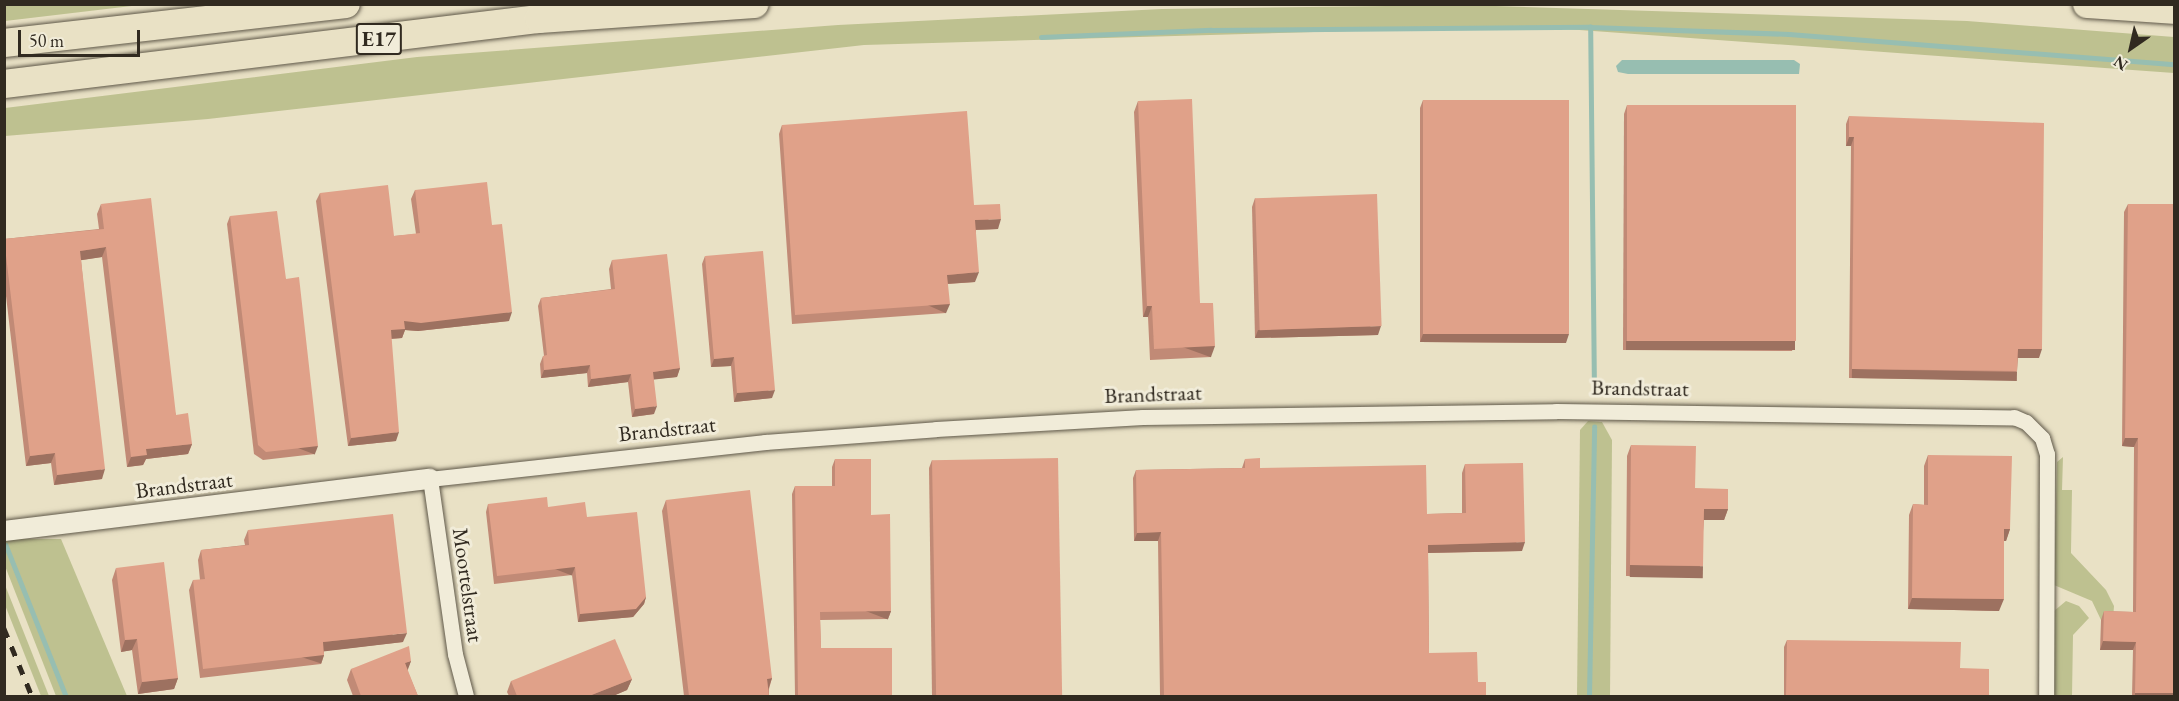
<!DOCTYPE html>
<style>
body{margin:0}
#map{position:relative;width:2179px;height:701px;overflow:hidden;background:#e9e1c5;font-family:"EB Garamond",serif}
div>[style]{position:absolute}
.green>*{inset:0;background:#bec190}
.water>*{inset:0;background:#97beb1}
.stream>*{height:4.5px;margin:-2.25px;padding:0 2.25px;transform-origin:2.25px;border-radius:2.25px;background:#97beb1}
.roads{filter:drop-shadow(0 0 2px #5f5849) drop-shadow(0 0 2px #5f5849)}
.minor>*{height:15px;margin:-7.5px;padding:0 7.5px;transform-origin:7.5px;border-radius:7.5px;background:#f1ecd9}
.tertiary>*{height:20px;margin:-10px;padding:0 10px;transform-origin:10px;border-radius:10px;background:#f1ecd9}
.motorway>*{height:28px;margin:-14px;padding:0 14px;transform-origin:14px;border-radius:14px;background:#e9e1c5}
.rail>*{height:4.5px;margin-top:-2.25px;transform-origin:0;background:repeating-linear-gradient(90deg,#312a20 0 10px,transparent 0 20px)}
.wall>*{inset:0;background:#c18a76}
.shaded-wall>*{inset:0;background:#9d7160;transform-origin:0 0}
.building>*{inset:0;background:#e0a189;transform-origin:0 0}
span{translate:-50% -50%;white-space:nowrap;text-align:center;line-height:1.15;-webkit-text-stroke:6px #f1ecd9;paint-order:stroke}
.shield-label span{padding:2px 4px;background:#f1ecd9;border:2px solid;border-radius:4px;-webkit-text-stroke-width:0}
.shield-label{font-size:21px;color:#312a20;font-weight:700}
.street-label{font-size:22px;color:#312a20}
.frame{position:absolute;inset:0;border:6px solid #312a20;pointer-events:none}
.north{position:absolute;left:2101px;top:18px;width:60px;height:60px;-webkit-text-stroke:4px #f1ecd9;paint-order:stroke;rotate:214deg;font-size:16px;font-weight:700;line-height:24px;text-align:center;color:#312a20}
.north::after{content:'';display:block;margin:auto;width:21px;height:27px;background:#312a20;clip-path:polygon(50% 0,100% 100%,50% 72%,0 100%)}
.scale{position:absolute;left:18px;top:30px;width:122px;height:27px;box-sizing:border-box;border:3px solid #312a20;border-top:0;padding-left:8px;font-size:18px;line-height:21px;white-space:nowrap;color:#312a20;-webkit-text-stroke:4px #f1ecd9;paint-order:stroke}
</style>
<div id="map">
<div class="green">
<div style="clip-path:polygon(5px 4px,140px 4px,140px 5px,5px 21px)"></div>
<div style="clip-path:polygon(1465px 5px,1967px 21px,2174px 37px,2174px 73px,1524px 26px,864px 45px,208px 119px,5px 136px,5px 108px,417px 57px,838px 25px,1162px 9px)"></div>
<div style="clip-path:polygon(1588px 421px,1602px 422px,1612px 440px,1610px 696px,1577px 696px,1580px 430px)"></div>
<div style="clip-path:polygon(2063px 457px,2062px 490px,2072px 490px,2071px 553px,2106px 590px,2114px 606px,2113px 620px,2101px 620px,2092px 601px,2054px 585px,2057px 462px)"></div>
<div style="clip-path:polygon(4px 539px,61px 539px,127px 696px,56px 696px,5px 566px)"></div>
<div style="clip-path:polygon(4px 585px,5px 585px,49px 696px,41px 696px,5px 605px)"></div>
<div style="clip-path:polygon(2066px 601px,2079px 606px,2089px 618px,2073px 635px,2072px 696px,2053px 696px,2054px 611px)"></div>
</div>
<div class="water">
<div style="clip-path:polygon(1622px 60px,1794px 60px,1800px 64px,1799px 74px,1628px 74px,1618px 72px,1616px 66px)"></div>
</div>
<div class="stream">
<div style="left:1041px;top:37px;width:170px;rotate:-2.4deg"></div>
<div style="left:1211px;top:30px;width:379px;rotate:-0.5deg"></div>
<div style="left:1594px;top:393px;width:366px;rotate:-90.6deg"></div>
<div style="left:1590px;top:27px;width:199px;rotate:2deg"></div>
<div style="left:1789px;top:34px;width:386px;rotate:4.5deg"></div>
<div style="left:6px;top:545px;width:162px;rotate:68.3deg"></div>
<div style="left:1589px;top:696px;width:269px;rotate:-88.9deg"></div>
</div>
<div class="roads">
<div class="minor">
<div style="left:466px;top:696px;width:43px;rotate:-104.7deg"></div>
<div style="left:455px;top:654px;width:177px;rotate:-98.1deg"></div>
<div style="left:430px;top:479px;width:337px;rotate:-6.3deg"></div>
<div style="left:765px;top:442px;width:171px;rotate:-4.3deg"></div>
<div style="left:936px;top:429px;width:207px;rotate:-3.3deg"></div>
<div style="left:1143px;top:417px;width:413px;rotate:-0.8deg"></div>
<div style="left:1556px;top:411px;width:458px;rotate:0.8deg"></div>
<div style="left:2014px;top:417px;width:13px;rotate:23deg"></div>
<div style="left:2026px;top:422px;width:23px;rotate:45deg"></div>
<div style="left:2042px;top:438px;width:17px;rotate:73deg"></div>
<div style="left:2047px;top:454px;width:242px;rotate:90.2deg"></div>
</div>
<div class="tertiary">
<div style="left:4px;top:531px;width:429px;rotate:-7deg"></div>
</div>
<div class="motorway">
<div style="left:2087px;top:4px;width:87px;rotate:3.9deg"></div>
<div style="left:4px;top:43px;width:344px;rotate:-6.5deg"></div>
<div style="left:4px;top:84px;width:539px;rotate:-6.93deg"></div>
<div style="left:539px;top:19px;width:216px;rotate:-4deg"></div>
</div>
</div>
<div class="rail">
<div style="left:4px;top:628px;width:74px;rotate:67.6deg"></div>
</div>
<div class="wall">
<div style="clip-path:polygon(1423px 100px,1566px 343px,1420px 342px,1420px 108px)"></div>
<div style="clip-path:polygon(1138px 101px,1200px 303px,1211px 357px,1150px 360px,1148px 317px,1143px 317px,1134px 112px)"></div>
<div style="clip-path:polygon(1627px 105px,1795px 342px,1792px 351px,1623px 350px,1624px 114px)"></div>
<div style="clip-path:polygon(1849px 116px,2039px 358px,2018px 358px,2017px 371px,2014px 380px,1849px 378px,1851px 146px,1846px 146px,1846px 124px)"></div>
<div style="clip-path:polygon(782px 125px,974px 205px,998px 229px,976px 230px,975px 282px,948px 284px,946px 313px,792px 324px,779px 134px)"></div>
<div style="clip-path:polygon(415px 190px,492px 225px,509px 321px,418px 331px,405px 330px,402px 338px,391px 339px,396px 441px,348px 446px,316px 201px,320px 193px,394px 236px,416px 234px,411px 199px)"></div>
<div style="clip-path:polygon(1255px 198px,1378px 335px,1255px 338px,1252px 207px)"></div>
<div style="clip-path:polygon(101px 204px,176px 415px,192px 444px,188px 454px,146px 459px,143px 465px,127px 467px,102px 257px,81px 260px,102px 479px,54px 485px,51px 463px,26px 466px,4px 279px,4px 239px,99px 229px,97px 214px)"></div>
<div style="clip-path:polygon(2128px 204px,2175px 696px,2132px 696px,2133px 650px,2100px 650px,2101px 620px,2104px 611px,2133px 612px,2134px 447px,2122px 446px,2124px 212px)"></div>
<div style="clip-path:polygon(230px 216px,286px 279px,315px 454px,263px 460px,254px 454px,227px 224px)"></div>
<div style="clip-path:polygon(705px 256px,772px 398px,734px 402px,731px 366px,711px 367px,702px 264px)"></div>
<div style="clip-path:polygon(612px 260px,680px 368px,677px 377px,654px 379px,654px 414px,632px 417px,628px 382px,588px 387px,587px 373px,541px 378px,540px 364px,543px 356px,544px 356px,538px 306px,541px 298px,611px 289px,609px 269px)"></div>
<div style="clip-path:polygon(1631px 445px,1695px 488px,1728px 509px,1724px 520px,1704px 520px,1699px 577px,1626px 576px,1627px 456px)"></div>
<div style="clip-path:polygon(1928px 455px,2010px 529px,2006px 541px,2004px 541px,1999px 611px,1908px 609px,1909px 515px,1913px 504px,1924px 505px,1924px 466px)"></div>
<div style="clip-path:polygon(835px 459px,871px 515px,891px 611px,888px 619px,820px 620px,821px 648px,892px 696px,795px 696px,792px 494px,795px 486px,832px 486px,832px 467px)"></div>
<div style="clip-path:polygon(1245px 459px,1260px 468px,1427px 514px,1462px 513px,1462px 473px,1465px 464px,1522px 551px,1428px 553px,1429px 653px,1478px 682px,1486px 696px,1160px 696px,1158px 541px,1134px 541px,1133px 478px,1136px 470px,1242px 468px)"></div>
<div style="clip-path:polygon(932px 460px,1062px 696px,932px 696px,929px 468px)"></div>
<div style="clip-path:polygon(666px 500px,772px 678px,769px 689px,769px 696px,684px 696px,662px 511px)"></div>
<div style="clip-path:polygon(488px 504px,548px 507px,587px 517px,646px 597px,644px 604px,633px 617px,578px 622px,572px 575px,494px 584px,486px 512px)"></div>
<div style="clip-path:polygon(248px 530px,403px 642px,324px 651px,324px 655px,321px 664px,200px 678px,189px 590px,193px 580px,200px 580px,198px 560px,201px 550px,245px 545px,244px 540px)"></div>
<div style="clip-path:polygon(116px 568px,178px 678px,174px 689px,138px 694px,132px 650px,121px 652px,112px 580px)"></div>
<div style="clip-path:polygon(1787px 640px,1989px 696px,1784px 696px,1784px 647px)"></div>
<div style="clip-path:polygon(411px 661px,407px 670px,418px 696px,353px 696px,347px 680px,351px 669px)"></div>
<div style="clip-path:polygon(632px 679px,627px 690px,613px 696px,509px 696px,507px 692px,511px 681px)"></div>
</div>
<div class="shaded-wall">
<div style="clip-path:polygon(1849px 137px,1854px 137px,1851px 146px,1846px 146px)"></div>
<div style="clip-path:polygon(1001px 219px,998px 229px,971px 230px,975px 220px)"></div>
<div style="clip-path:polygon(106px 247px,102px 257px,76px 261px,80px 251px)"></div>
<div style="clip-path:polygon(979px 272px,975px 282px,944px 284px,947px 275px)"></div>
<div style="left:950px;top:304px;width:10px;height:155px;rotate:114deg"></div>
<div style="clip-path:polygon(1147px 306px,1152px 306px,1148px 317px,1143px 317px)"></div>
<div style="clip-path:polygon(512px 312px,509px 321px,418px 331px,405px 330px,402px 338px,387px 339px,391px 330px,404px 321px)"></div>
<div style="clip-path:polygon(1381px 326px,1378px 335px,1255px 338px,1258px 330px)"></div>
<div style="clip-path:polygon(1423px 334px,1569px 334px,1566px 343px,1420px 342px)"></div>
<div style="left:1626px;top:341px;width:169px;height:9px"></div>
<div style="left:1215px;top:346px;width:12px;height:61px;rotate:110deg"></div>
<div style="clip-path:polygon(2018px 349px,2042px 349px,2039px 358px,2014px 358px)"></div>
<div style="clip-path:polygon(734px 357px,731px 366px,711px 367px,714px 359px)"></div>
<div style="clip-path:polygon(590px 365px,587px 373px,541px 378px,544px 370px)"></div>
<div style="clip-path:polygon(680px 368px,677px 377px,650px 380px,653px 372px)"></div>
<div style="left:1852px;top:369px;width:165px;height:9px;rotate:1deg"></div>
<div style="clip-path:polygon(631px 374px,628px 382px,588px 387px,591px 379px)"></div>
<div style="clip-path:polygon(775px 390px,772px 398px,734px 402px,737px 393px)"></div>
<div style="clip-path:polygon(657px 406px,654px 414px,632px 417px,635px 409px)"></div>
<div style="clip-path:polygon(399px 432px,396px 441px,348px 446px,351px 438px)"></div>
<div style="clip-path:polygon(2125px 438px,2138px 438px,2134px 447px,2122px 446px)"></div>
<div style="clip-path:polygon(192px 444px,188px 454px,146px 459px,143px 465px,127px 467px,131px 457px,146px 449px)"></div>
<div style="left:318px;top:446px;width:9px;height:52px;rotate:111deg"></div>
<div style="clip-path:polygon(55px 453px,51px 463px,26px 466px,30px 456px)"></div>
<div style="clip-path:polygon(105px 469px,102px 479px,54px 485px,57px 475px)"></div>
<div style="clip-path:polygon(1704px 509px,1728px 509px,1724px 520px,1700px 520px)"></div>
<div style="clip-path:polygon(2004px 529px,2010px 529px,2006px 541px,2000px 541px)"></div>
<div style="clip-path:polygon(1161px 532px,1158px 541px,1134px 541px,1137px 533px)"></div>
<div style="clip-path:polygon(1525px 542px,1522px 551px,1424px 553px,1428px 545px)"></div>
<div style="left:1630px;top:565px;width:73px;height:12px;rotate:1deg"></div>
<div style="left:575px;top:567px;width:9px;height:79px;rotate:111deg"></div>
<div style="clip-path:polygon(646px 597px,644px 604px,633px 617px,578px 622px,580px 614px)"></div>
<div style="clip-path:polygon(1912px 598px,2004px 599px,1999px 611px,1908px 609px)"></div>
<div style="left:891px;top:611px;width:9px;height:71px;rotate:111deg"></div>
<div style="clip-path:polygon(407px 633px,403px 642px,319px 652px,323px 642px)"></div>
<div style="clip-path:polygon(137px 639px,132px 650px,121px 652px,125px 640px)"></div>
<div style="clip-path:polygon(2103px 641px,2136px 642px,2133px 650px,2100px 650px)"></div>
<div style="left:324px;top:655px;width:9px;height:122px;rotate:108deg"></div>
<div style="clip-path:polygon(411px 661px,407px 672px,405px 663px)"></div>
<div style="clip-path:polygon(178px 678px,174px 689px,138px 694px,142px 682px)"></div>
<div style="clip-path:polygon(772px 678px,768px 690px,767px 679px)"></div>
<div style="clip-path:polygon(632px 679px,627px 690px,613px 696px,589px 696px)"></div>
<div style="left:2135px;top:693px;width:40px;height:3px"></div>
</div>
<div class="building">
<div style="clip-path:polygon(1192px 99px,1200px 303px,1213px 303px,1215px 346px,1154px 349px,1152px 306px,1147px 306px,1138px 101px)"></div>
<div style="left:1423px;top:100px;width:146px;height:234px"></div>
<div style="left:1627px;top:105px;width:169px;height:236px"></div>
<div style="clip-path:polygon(967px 111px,974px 205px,1000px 204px,1001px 219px,975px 220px,979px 272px,947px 275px,950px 304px,795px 315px,782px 125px)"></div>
<div style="clip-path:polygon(1849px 116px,2044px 123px,2042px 349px,2018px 349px,2017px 371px,1852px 369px,1854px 137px,1849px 137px)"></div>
<div style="clip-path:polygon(487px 182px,492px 225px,502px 224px,512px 312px,421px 323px,404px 321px,405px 329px,391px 330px,399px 432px,351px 438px,320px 193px,388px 185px,394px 236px,420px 233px,415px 190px)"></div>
<div style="left:1377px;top:194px;width:132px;height:122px;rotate:88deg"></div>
<div style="clip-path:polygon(151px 198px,176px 415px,188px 413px,192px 444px,146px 449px,147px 455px,131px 457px,106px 247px,80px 251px,105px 469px,57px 475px,55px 453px,30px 456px,4px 239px,104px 229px,101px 204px)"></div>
<div style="clip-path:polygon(2128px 204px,2175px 204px,2175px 693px,2135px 693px,2136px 642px,2103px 641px,2104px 611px,2136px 612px,2138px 438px,2125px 438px)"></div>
<div style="clip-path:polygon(277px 211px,286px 279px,299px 277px,318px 446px,266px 452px,258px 445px,230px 216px)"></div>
<div style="clip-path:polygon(763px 251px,775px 390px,737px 393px,734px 357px,714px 359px,705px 256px)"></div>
<div style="clip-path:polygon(667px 254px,680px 368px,653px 372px,657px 406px,635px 409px,631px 374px,591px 379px,590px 365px,544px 370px,543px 356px,547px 355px,541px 298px,615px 289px,612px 260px)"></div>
<div style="clip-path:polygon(1631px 445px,1696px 446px,1695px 488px,1728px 489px,1728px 509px,1704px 509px,1703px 566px,1630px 565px)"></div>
<div style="clip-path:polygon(1928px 455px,2012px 456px,2010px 529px,2004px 529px,2004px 599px,1912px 598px,1913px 504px,1928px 505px)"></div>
<div style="left:1058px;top:458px;width:238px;height:126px;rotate:89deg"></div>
<div style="clip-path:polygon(1260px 458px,1260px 468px,1426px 465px,1427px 514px,1466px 513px,1465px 464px,1523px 463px,1525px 542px,1428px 545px,1429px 653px,1477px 652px,1478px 682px,1486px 682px,1486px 696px,1164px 696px,1161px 532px,1137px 533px,1136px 470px,1245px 468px,1245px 459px)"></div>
<div style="clip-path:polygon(835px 459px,871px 459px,871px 515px,890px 514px,891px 611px,820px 612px,821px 648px,892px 648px,892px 696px,798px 696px,795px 486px,835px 486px)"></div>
<div style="clip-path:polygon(750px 490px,772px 678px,767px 679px,769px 696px,689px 696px,666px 500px)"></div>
<div style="clip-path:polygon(547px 497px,548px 507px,585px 502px,587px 517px,637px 512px,646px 597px,636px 609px,580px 614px,575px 567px,497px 576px,488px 504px)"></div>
<div style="clip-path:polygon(393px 514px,407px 633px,323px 642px,324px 655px,203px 669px,193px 580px,205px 579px,201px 550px,249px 545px,248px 530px)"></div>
<div style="clip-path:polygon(164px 562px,178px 678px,142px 682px,137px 639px,125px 640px,116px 568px)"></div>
<div style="clip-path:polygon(615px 639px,632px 679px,589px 696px,517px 696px,511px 681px)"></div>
<div style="clip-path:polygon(1787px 640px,1961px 642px,1960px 668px,1989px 669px,1989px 696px,1786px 696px)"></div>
<div style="clip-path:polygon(409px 646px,411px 661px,405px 663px,418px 696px,361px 696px,351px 669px)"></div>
</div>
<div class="shield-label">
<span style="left:379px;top:39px">E17</span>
</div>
<div class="street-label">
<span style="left:1640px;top:388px;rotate:1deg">Brandstraat</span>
<span style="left:1153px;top:394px;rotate:-2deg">Brandstraat</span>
<span style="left:667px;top:429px;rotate:-6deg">Brandstraat</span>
<span style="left:184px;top:485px;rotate:-7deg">Brandstraat</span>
<span style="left:468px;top:585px;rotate:82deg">Moortelstraat</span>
</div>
<div class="frame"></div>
<div class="north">N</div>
<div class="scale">50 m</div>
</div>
